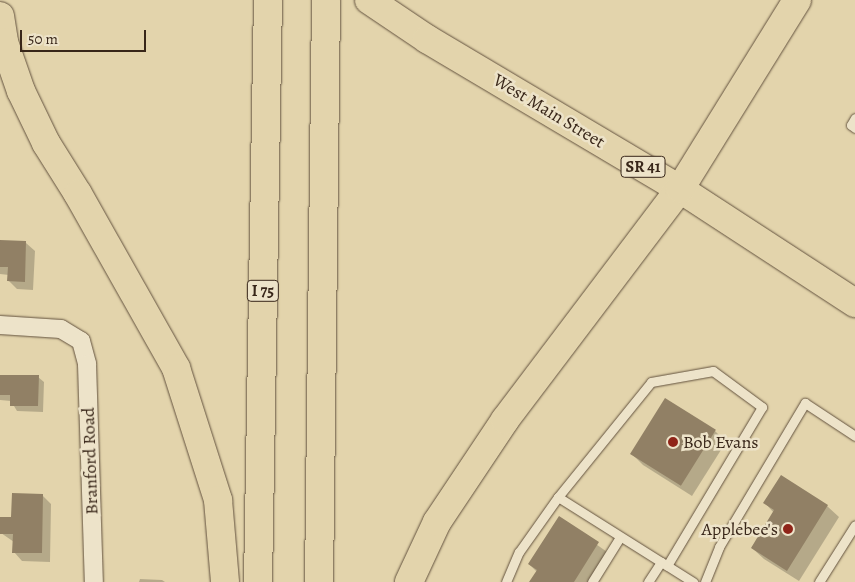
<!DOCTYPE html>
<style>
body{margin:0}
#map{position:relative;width:855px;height:582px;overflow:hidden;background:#e3d4ac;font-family:Alegreya,serif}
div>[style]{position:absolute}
.shadow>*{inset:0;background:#0003}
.building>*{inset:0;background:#918065;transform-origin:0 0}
.roads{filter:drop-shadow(0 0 1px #63523e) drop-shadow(0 0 1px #63523e)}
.lane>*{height:9px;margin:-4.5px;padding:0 4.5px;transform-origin:4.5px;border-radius:4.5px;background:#ede3c9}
.street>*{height:18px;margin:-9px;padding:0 9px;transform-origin:9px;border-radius:9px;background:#ede3c9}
.primary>*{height:28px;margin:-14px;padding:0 14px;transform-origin:14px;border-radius:14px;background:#e3d4ac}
.highway>*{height:28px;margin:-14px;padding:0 14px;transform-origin:14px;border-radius:14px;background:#e3d4ac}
.dots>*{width:14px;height:14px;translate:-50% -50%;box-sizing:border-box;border:2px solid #ede3c9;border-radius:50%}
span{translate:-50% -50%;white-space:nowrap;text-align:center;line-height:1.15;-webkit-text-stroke:5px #ede3c9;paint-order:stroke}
.shield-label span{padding:1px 4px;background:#ede3c9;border:1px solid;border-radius:4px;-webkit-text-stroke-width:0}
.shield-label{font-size:16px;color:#382619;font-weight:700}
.street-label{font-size:18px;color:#382619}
.poi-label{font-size:18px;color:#382619}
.left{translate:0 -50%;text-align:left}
.right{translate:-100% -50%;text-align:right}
.scale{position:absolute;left:20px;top:30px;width:126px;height:22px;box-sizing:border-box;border:2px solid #382619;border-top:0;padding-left:6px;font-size:15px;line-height:18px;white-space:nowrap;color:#382619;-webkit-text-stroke:4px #ede3c9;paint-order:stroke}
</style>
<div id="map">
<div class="shadow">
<div style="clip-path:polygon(0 241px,26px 243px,35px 251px,33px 290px,17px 289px,8px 280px,9px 275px,0 274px)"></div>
<div style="clip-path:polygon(0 376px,38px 377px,44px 382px,43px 412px,17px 411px,11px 401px,0 400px)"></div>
<div style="clip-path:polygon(715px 431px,726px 442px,692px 496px,643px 465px,632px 454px)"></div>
<div style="clip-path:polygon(781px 477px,827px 506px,839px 517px,799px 581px,764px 559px,752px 548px,774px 513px,765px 503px)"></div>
<div style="clip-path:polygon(42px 495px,51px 504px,50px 562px,22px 561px,14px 552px,14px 542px,1px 533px,12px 519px)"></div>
<div style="clip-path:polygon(559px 518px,610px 554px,592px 582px,531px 582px,537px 572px,529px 564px)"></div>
<div style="clip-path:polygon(140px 579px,162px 580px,165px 582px,139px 582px)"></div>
</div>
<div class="building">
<div style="clip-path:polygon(0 240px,26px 241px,25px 282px,7px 281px,8px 267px,0 267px)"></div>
<div style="clip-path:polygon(0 375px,39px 375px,38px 406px,10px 406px,10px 395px,0 395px)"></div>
<div style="left:665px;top:398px;width:60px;height:66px;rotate:32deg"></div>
<div style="clip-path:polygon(781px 475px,828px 505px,787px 571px,751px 548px,774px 510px,763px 503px)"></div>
<div style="clip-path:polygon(12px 493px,43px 494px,42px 553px,12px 553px,13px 534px,0 534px,0 517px,11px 517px)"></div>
<div style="clip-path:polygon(559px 516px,599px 542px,574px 582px,529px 582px,537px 570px,528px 564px)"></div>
</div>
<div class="roads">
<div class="lane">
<div style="left:855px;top:118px;width:8px;rotate:120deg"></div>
<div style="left:851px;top:125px;width:5px;rotate:37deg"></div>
<div style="left:558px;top:497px;width:160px;rotate:32.2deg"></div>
<div style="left:506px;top:582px;width:33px;rotate:-67deg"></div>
<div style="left:519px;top:552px;width:67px;rotate:-54.7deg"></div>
<div style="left:558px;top:497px;width:148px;rotate:-51deg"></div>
<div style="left:651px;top:382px;width:63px;rotate:-10.1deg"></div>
<div style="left:713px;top:371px;width:61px;rotate:36.3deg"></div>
<div style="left:762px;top:407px;width:185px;rotate:120.9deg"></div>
<div style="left:592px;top:582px;width:53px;rotate:-58.1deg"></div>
<div style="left:648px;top:582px;width:24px;rotate:-57deg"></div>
<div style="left:705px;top:582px;width:38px;rotate:-68deg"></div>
<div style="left:719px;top:547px;width:168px;rotate:-59.2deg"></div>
<div style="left:805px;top:403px;width:60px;rotate:33.4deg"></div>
<div style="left:819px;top:582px;width:67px;rotate:-57.7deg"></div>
</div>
<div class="street">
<div style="left:0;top:325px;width:61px;rotate:3.8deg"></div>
<div style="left:61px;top:329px;width:23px;rotate:31deg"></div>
<div style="left:81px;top:341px;width:24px;rotate:75deg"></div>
<div style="left:87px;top:364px;width:218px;rotate:88.2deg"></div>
</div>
<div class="primary">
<div style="left:369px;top:0;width:70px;rotate:33.9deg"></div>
<div style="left:427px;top:39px;width:294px;rotate:30.7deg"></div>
<div style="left:680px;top:189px;width:209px;rotate:33.1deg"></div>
</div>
<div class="highway">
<div style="left:0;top:16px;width:26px;rotate:81deg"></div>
<div style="left:4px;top:42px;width:52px;rotate:70.9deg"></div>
<div style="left:21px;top:91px;width:58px;rotate:64.3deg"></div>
<div style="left:46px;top:143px;width:60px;rotate:57.9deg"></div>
<div style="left:78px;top:194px;width:200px;rotate:60.6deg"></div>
<div style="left:176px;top:368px;width:139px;rotate:72.3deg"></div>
<div style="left:218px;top:500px;width:82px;rotate:85.1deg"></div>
<div style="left:258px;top:582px;width:582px;rotate:-89.02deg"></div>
<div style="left:319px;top:582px;width:582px;rotate:-89.31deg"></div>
<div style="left:409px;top:582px;width:66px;rotate:-65deg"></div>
<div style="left:437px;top:522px;width:123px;rotate:-56.3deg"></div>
<div style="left:505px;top:420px;width:290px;rotate:-52.9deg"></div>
<div style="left:680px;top:189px;width:222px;rotate:-58.2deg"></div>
</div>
</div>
<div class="dots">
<div style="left:673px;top:442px;background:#8f2418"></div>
<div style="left:788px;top:529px;background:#8f2418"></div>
</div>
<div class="shield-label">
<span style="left:643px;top:167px">SR 41</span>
<span style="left:263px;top:291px">I 75</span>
</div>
<div class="street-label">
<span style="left:549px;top:111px;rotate:31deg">West Main Street</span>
<span style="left:90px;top:461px;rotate:-92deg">Branford Road</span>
</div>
<div class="poi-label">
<span class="left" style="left:683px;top:442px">Bob Evans</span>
<span class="right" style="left:778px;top:529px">Applebee's</span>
</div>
<div class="scale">50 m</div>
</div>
